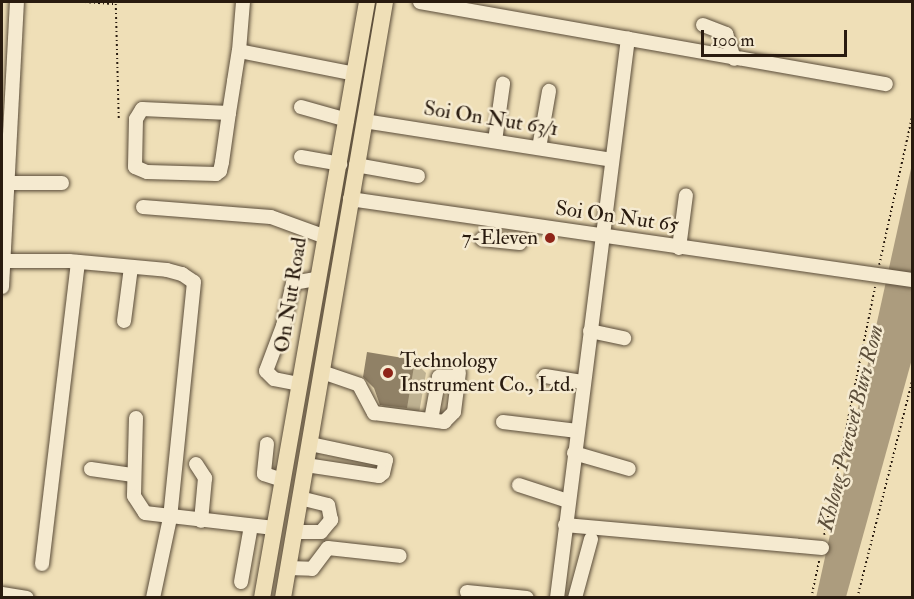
<!DOCTYPE html>
<style>
body{margin:0}
#map{position:relative;width:914px;height:599px;overflow:hidden;background:#efdfb7;font-family:"IM FELL Double Pica",serif}
div>[style]{position:absolute}
.water>*{inset:0;background:#ac9c7e}
.shadow>*{inset:0;background:#0003}
.building>*{inset:0;background:#908166}
.path>*{height:1.5px;margin-top:-0.75px;transform-origin:0;background:repeating-linear-gradient(90deg,#291b0f 0 1.5px,transparent 0 4.5px)}
.roads{filter:drop-shadow(0 0 2px #5a4c39) drop-shadow(0 0 2px #5a4c39)}
.minor>*{height:14px;margin:-7px;padding:0 7px;transform-origin:7px;border-radius:7px;background:#f5ead0}
.major>*{height:16px;margin:-8px;padding:0 8px;transform-origin:8px;border-radius:8px;background:#efdfb7}
.dots>*{width:16px;height:16px;translate:-50% -50%;box-sizing:border-box;border:3px solid #f5ead0;border-radius:50%}
span{translate:-50% -50%;white-space:nowrap;text-align:center;line-height:1.15;-webkit-text-stroke:5px #f5ead0;paint-order:stroke}
.street-label{font-size:21px;color:#291b0f}
.poi-label{font-size:21px;color:#291b0f}
.right{translate:-100% -50%;text-align:right}
.left{translate:0 -50%;text-align:left}
.water-label{font-size:22px;color:#5d4f3b;font-style:italic}
.frame{position:absolute;inset:0;border:3px solid #291b0f;pointer-events:none}
.scale{position:absolute;left:701px;top:30px;width:146px;height:27px;box-sizing:border-box;border:3px solid #291b0f;border-top:0;padding-left:8px;font-size:18px;line-height:21px;white-space:nowrap;color:#291b0f;-webkit-text-stroke:4px #f5ead0;paint-order:stroke}
</style>
<div id="map">
<div class="water">
<div style="clip-path:polygon(912px 164px,912px 359px,846px 597px,816px 598px)"></div>
</div>
<div class="shadow">
<div style="clip-path:polygon(414px 361px,426px 373px,418px 419px,393px 416px,381px 404px)"></div>
</div>
<div class="building">
<div style="clip-path:polygon(367px 352px,415px 360px,407px 408px,380px 405px,374px 388px,363px 377px)"></div>
</div>
<div class="path">
<div style="left:85px;top:2px;width:31px;rotate:4deg"></div>
<div style="left:116px;top:4px;width:115px;rotate:88.5deg"></div>
<div style="left:879px;top:265px;width:153px;rotate:-77.5deg"></div>
<div style="left:824px;top:535px;width:253px;rotate:-78.4deg"></div>
<div style="left:811px;top:598px;width:39px;rotate:-78deg"></div>
<div style="left:857px;top:598px;width:224px;rotate:-75.8deg"></div>
</div>
<div class="roads">
<div class="minor">
<div style="left:243px;top:2px;width:49px;rotate:94.7deg"></div>
<div style="left:239px;top:51px;width:118px;rotate:11.2deg"></div>
<div style="left:420px;top:2px;width:473px;rotate:10deg"></div>
<div style="left:703px;top:25px;width:25px;rotate:21deg"></div>
<div style="left:726px;top:34px;width:26px;rotate:72deg"></div>
<div style="left:301px;top:107px;width:48px;rotate:15.8deg"></div>
<div style="left:229px;top:113px;width:87px;rotate:-177.4deg"></div>
<div style="left:142px;top:109px;width:12px;rotate:121deg"></div>
<div style="left:136px;top:119px;width:48px;rotate:91.2deg"></div>
<div style="left:135px;top:167px;width:13px;rotate:23deg"></div>
<div style="left:147px;top:172px;width:69px;rotate:1.7deg"></div>
<div style="left:216px;top:174px;width:5px;rotate:-37deg"></div>
<div style="left:220px;top:171px;width:9px;rotate:-77deg"></div>
<div style="left:222px;top:162px;width:49px;rotate:-81.9deg"></div>
<div style="left:229px;top:113px;width:32px;rotate:-81deg"></div>
<div style="left:234px;top:81px;width:30px;rotate:-81deg"></div>
<div style="left:364px;top:121px;width:251px;rotate:8.9deg"></div>
<div style="left:495px;top:141px;width:58px;rotate:-82deg"></div>
<div style="left:539px;top:148px;width:58px;rotate:-80deg"></div>
<div style="left:301px;top:157px;width:40px;rotate:10deg"></div>
<div style="left:356px;top:165px;width:63px;rotate:10.1deg"></div>
<div style="left:9px;top:183px;width:53px"></div>
<div style="left:350px;top:199px;width:568px;rotate:8.2deg"></div>
<div style="left:143px;top:207px;width:128px;rotate:4.5deg"></div>
<div style="left:271px;top:217px;width:55px;rotate:20.1deg"></div>
<div style="left:482px;top:239px;width:38px;rotate:6deg"></div>
<div style="left:679px;top:248px;width:53px;rotate:-82.5deg"></div>
<div style="left:5px;top:261px;width:64px"></div>
<div style="left:69px;top:261px;width:98px;rotate:5.2deg"></div>
<div style="left:167px;top:270px;width:16px;rotate:15deg"></div>
<div style="left:182px;top:274px;width:14px;rotate:34deg"></div>
<div style="left:194px;top:282px;width:237px;rotate:95.8deg"></div>
<div style="left:170px;top:518px;width:82px;rotate:102deg"></div>
<div style="left:2px;top:287px;width:285px;rotate:-87deg"></div>
<div style="left:124px;top:321px;width:54px;rotate:-82.6deg"></div>
<div style="left:590px;top:331px;width:35px;rotate:12deg"></div>
<div style="left:322px;top:372px;width:39px;rotate:19deg"></div>
<div style="left:359px;top:385px;width:32px;rotate:62deg"></div>
<div style="left:374px;top:413px;width:71px;rotate:7.3deg"></div>
<div style="left:444px;top:422px;width:14px;rotate:-45deg"></div>
<div style="left:454px;top:412px;width:40px;rotate:-82.9deg"></div>
<div style="left:545px;top:376px;width:39px;rotate:9deg"></div>
<div style="left:299px;top:384px;width:25px;rotate:-169deg"></div>
<div style="left:274px;top:379px;width:11px;rotate:-135deg"></div>
<div style="left:266px;top:371px;width:48px;rotate:-69.3deg"></div>
<div style="left:283px;top:326px;width:44px;rotate:-76.9deg"></div>
<div style="left:293px;top:283px;width:23px;rotate:-10deg"></div>
<div style="left:136px;top:418px;width:78px;rotate:91.5deg"></div>
<div style="left:134px;top:496px;width:20px;rotate:57deg"></div>
<div style="left:145px;top:513px;width:130px;rotate:6.6deg"></div>
<div style="left:431px;top:420px;width:44px;rotate:-79.5deg"></div>
<div style="left:439px;top:377px;width:19px"></div>
<div style="left:503px;top:422px;width:75px;rotate:6.9deg"></div>
<div style="left:267px;top:444px;width:30px;rotate:96deg"></div>
<div style="left:264px;top:474px;width:19px;rotate:18deg"></div>
<div style="left:574px;top:453px;width:57px;rotate:16.2deg"></div>
<div style="left:196px;top:464px;width:17px;rotate:57deg"></div>
<div style="left:205px;top:478px;width:43px;rotate:95.3deg"></div>
<div style="left:306px;top:465px;width:74px;rotate:8.6deg"></div>
<div style="left:379px;top:476px;width:5px;rotate:-37deg"></div>
<div style="left:383px;top:473px;width:13px;rotate:-77deg"></div>
<div style="left:386px;top:460px;width:78px;rotate:-168.1deg"></div>
<div style="left:91px;top:469px;width:41px;rotate:8.3deg"></div>
<div style="left:519px;top:485px;width:52px;rotate:18.1deg"></div>
<div style="left:565px;top:525px;width:258px;rotate:5.1deg"></div>
<div style="left:294px;top:532px;width:27px"></div>
<div style="left:321px;top:532px;width:16px;rotate:-50deg"></div>
<div style="left:331px;top:520px;width:15px;rotate:-101deg"></div>
<div style="left:328px;top:505px;width:29px;rotate:-166deg"></div>
<div style="left:42px;top:564px;width:304px;rotate:-83.2deg"></div>
<div style="left:288px;top:568px;width:24px;rotate:2deg"></div>
<div style="left:312px;top:569px;width:26px;rotate:-53deg"></div>
<div style="left:328px;top:548px;width:72px;rotate:6.3deg"></div>
<div style="left:241px;top:582px;width:57px;rotate:-79.9deg"></div>
<div style="left:467px;top:592px;width:60px;rotate:5.7deg"></div>
<div style="left:2px;top:594px;width:25px;rotate:9deg"></div>
<div style="left:557px;top:598px;width:564px;rotate:-82.77deg"></div>
<div style="left:575px;top:598px;width:61px;rotate:-74.8deg"></div>
</div>
<div class="major">
<div style="left:262px;top:598px;width:605px;rotate:-80.01deg"></div>
<div style="left:283px;top:598px;width:605px;rotate:-80.29deg"></div>
</div>
</div>
<div class="dots">
<div style="left:550px;top:238px;background:#8f2418"></div>
<div style="left:388px;top:373px;background:#8f2418"></div>
</div>
<div class="street-label">
<span style="left:491px;top:119px;rotate:9deg">Soi On Nut 63/1</span>
<span style="left:617px;top:217px;rotate:8deg">Soi On Nut 65</span>
<span style="left:291px;top:295px;rotate:-81deg">On Nut Road</span>
</div>
<div class="poi-label">
<span class="right" style="left:538px;top:238px">7-Eleven</span>
<span class="left" style="left:400px;top:373px">Technology<br>Instrument Co., Ltd.</span>
</div>
<div class="water-label">
<span style="left:851px;top:428px;rotate:-76deg">Khlong Prawet Buri Rom</span>
</div>
<div class="frame"></div>
<div class="scale">100 m</div>
</div>
